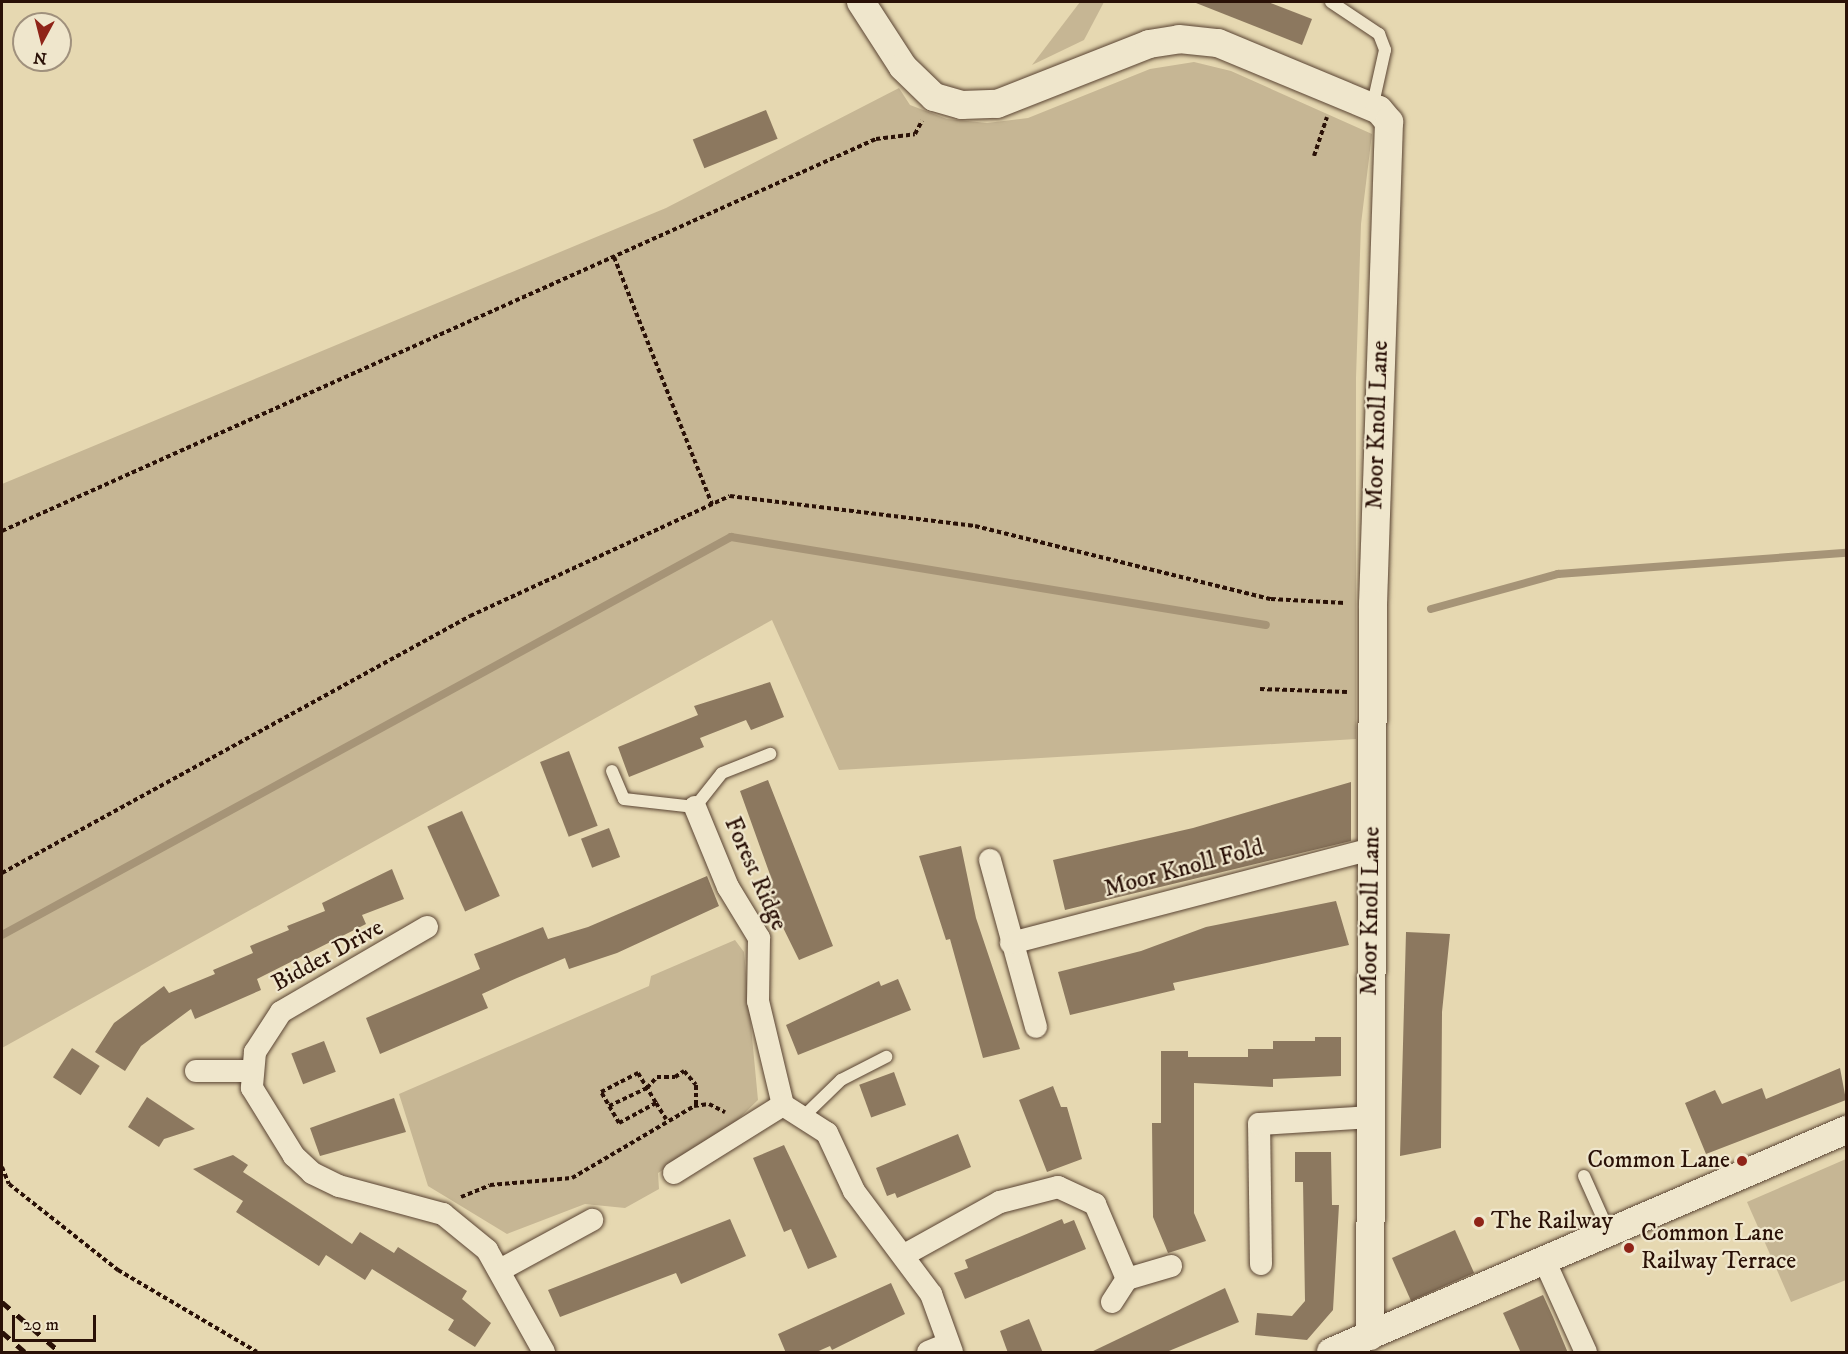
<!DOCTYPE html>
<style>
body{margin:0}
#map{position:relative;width:1848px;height:1354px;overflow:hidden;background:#e6d8b1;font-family:"IM FELL DW Pica",serif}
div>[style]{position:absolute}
.green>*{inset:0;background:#c6b694}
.stream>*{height:8px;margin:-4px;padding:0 4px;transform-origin:4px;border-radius:4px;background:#a69477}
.building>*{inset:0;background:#8c785f;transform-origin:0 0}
.path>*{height:4px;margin-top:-2px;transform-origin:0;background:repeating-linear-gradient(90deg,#2a1107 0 4.5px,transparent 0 7.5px)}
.roads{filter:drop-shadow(0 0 2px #594332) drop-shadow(0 0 2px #594332)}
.service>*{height:12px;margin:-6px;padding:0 6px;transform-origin:6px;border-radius:6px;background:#efe6cc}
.minor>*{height:22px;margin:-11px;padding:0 11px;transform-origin:11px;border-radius:11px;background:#efe6cc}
.tertiary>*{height:28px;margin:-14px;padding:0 14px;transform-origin:14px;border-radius:14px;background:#efe6cc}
.rail>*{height:4.5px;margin-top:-2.25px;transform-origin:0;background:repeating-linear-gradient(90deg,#2a1107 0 10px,transparent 0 20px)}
.dots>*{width:16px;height:16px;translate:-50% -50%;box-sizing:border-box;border:3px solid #efe6cc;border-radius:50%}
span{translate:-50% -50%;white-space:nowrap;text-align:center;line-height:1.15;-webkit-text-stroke:4.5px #efe6cc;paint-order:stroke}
.street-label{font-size:24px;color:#2a1107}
.poi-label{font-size:24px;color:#2a1107}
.right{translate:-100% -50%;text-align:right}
.left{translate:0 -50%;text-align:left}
.frame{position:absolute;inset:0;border:3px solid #2a1107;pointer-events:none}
.north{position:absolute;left:12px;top:12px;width:60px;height:60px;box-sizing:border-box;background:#efe6cc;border:2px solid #a0917d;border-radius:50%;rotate:187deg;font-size:16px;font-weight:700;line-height:24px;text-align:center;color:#2a1107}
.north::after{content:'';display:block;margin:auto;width:21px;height:27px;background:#8f2418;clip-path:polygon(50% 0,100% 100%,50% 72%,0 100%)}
.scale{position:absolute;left:12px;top:1315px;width:84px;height:27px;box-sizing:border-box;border:3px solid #2a1107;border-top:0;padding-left:8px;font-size:18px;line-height:21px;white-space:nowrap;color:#2a1107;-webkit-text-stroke:4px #efe6cc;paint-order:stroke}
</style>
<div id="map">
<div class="green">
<div style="clip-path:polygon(1080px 2px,1104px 2px,1084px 40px,1032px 65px)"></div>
<div style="clip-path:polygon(1194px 62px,1231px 71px,1372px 134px,1361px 224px,1356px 378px,1356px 739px,839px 770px,772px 620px,2px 1048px,2px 484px,666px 208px,899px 88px,910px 105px,947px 119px,987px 123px,1028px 118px,1150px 69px)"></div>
<div style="clip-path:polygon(735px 940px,744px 952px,758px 1100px,730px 1127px,658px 1173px,659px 1189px,625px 1208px,585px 1204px,507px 1234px,428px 1186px,399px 1094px,649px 986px,651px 976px)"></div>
<div style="clip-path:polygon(1846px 1159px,1846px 1280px,1791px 1302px,1747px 1202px)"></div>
</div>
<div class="stream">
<div style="left:1431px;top:609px;width:132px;rotate:-15.4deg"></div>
<div style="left:1558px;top:574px;width:289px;rotate:-4.2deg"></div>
<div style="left:2px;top:935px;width:831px;rotate:-28.63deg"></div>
<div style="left:731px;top:537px;width:542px;rotate:9.34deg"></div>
</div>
<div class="building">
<div style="clip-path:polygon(1268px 2px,1312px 19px,1302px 45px,1196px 3px)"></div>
<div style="left:766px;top:110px;width:31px;height:79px;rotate:68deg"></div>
<div style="clip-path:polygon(770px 682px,784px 717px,751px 730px,746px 720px,700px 738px,704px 747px,629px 777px,618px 747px,698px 715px,694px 706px)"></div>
<div style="left:569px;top:751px;width:80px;height:31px;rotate:69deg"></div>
<div style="clip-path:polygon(768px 780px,833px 946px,799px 960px,763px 887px,773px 883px,740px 791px)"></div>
<div style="clip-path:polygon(1351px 782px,1351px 841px,1065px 910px,1053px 860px,1193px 828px)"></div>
<div style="left:462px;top:811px;width:93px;height:38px;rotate:66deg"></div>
<div style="left:609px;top:828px;width:31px;height:30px;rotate:69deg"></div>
<div style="clip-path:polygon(961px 846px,976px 918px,1020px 1049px,983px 1058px,950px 939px,946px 940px,919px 856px)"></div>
<div style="clip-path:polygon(392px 869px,404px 899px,362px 915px,366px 924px,257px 979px,261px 990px,195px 1019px,191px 1009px,141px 1046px,125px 1071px,95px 1052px,114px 1023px,164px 986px,169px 993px,215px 974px,213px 970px,253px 953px,250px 946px,289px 930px,287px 926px,325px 911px,322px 903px)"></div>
<div style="clip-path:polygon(707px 876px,719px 906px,617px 953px,569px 969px,565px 958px,517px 978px,482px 994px,488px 1008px,380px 1054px,366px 1018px,480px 969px,474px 954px,543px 927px,548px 939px,588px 927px)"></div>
<div style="clip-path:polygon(1336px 901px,1349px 945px,1173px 983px,1175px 990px,1070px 1015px,1058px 972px,1141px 951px,1206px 927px)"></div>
<div style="clip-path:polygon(1406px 932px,1450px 934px,1442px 1012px,1441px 1148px,1400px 1156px)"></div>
<div style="clip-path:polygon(898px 979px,911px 1010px,798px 1055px,786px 1025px,879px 981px,881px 986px)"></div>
<div style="clip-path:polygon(1315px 1037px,1341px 1037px,1341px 1076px,1273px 1079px,1273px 1087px,1194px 1083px,1194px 1213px,1206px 1241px,1168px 1253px,1153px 1217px,1152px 1123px,1161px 1123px,1161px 1051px,1188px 1051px,1188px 1057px,1248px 1057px,1248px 1049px,1273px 1049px,1273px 1041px,1315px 1041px)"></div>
<div style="left:324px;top:1041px;width:33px;height:35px;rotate:69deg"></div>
<div style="left:72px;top:1048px;width:33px;height:35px;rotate:33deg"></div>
<div style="clip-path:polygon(1840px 1068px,1846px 1100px,1706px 1154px,1685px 1103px,1715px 1090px,1722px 1104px,1762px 1088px,1766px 1099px)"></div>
<div style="left:894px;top:1072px;width:35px;height:37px;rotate:70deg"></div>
<div style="clip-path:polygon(1053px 1086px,1061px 1107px,1067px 1107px,1082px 1159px,1047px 1172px,1019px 1100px)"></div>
<div style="clip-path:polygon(147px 1097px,195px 1129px,164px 1139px,159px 1147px,128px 1127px)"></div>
<div style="clip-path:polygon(394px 1098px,406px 1132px,320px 1156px,310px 1128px)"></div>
<div style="clip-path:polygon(958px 1134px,971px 1167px,897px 1198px,895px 1193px,887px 1196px,876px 1168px)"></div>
<div style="clip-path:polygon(784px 1145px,837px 1257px,808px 1269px,791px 1229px,784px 1232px,753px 1158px)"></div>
<div style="clip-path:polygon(1295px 1152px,1331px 1152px,1332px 1205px,1339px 1205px,1333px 1310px,1307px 1340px,1255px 1335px,1257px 1313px,1292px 1316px,1305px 1301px,1303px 1182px,1295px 1182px)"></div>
<div style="clip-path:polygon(233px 1155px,248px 1165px,243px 1172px,352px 1244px,360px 1232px,394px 1253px,398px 1247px,467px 1291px,462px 1299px,491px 1323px,475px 1347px,448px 1330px,454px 1320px,372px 1269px,365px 1280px,326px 1255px,319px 1266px,236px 1212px,243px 1201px,193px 1169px)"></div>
<div style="clip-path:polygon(730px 1219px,746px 1256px,681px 1284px,676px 1273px,560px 1317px,548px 1290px)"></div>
<div style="clip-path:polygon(1062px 1219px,1064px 1224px,1074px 1220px,1086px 1249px,965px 1299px,954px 1273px,968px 1268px,965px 1260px)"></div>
<div style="left:1455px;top:1230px;width:47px;height:69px;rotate:66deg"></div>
<div style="clip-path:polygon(891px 1283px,905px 1314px,832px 1350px,830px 1346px,814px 1353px,786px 1353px,778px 1334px)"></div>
<div style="clip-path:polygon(1225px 1288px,1239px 1322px,1164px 1353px,1089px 1353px)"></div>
<div style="clip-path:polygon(1543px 1295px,1553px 1317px,1568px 1353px,1521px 1353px,1503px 1313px)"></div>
<div style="clip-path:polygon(1029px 1319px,1043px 1353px,1008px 1353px,1000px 1331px)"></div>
</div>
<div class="path">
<div style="left:1314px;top:156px;width:41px;rotate:-71.6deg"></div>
<div style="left:614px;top:257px;width:266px;rotate:68.4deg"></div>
<div style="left:2px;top:531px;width:958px;rotate:-24.16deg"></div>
<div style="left:876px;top:139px;width:39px;rotate:-7deg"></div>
<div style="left:915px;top:134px;width:15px;rotate:-62deg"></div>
<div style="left:1260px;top:689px;width:87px;rotate:2deg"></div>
<div style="left:2px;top:873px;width:534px;rotate:-28.77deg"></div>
<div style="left:470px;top:616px;width:286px;rotate:-24.8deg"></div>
<div style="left:730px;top:496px;width:247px;rotate:7deg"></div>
<div style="left:975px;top:526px;width:305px;rotate:13.9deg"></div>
<div style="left:1271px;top:599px;width:74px;rotate:3.1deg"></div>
<div style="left:656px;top:1103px;width:42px;rotate:151.6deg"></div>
<div style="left:619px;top:1123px;width:36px;rotate:-120deg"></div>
<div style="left:601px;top:1092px;width:42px;rotate:-27.2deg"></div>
<div style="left:638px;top:1073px;width:35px;rotate:59deg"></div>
<div style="left:656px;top:1103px;width:19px;rotate:58deg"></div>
<div style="left:609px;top:1106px;width:42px;rotate:-25.3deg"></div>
<div style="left:647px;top:1088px;width:15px;rotate:-48deg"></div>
<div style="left:657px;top:1077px;width:18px"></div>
<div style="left:675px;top:1077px;width:11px;rotate:-34deg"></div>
<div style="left:684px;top:1071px;width:18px;rotate:49deg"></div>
<div style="left:696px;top:1085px;width:21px;rotate:90deg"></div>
<div style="left:2px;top:1167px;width:18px;rotate:68deg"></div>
<div style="left:9px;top:1184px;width:139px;rotate:38.3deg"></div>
<div style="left:118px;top:1270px;width:161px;rotate:30.5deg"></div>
<div style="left:461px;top:1197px;width:31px;rotate:-22deg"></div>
<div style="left:490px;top:1185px;width:82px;rotate:-4.9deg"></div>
<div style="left:572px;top:1178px;width:142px;rotate:-30.5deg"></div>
<div style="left:694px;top:1106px;width:15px;rotate:-8deg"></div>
<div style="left:709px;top:1104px;width:18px;rotate:27deg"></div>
</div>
<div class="roads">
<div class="service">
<div style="left:1331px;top:2px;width:58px;rotate:33.7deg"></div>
<div style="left:1379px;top:34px;width:17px;rotate:69deg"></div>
<div style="left:1385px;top:50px;width:59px;rotate:102.6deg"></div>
<div style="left:612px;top:771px;width:30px;rotate:67deg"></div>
<div style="left:624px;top:799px;width:71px;rotate:6.4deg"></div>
<div style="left:695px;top:807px;width:43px;rotate:-51.5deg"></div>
<div style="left:722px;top:773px;width:52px;rotate:-21.6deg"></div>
<div style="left:804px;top:1116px;width:52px;rotate:-44.2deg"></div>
<div style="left:841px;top:1080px;width:51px;rotate:-27.1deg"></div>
<div style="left:1584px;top:1176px;width:64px;rotate:65.9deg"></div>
</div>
<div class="minor">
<div style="left:695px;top:807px;width:87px;rotate:67.6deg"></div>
<div style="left:728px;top:887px;width:60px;rotate:58.7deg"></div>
<div style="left:759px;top:938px;width:63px;rotate:90.9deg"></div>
<div style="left:758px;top:1001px;width:107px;rotate:76.5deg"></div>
<div style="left:783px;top:1105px;width:52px;rotate:32.5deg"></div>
<div style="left:827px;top:1133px;width:64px;rotate:65deg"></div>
<div style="left:854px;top:1191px;width:129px;rotate:53.2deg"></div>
<div style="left:931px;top:1294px;width:62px;rotate:70.1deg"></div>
<div style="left:990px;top:860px;width:173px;rotate:74.6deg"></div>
<div style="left:427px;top:927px;width:169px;rotate:149.8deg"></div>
<div style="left:281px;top:1012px;width:48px;rotate:123deg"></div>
<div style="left:255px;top:1052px;width:36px;rotate:95deg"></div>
<div style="left:252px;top:1088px;width:80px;rotate:58.3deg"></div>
<div style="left:294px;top:1156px;width:25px;rotate:43deg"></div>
<div style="left:312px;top:1173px;width:30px;rotate:26deg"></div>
<div style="left:339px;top:1186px;width:108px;rotate:15.1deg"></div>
<div style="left:443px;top:1214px;width:57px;rotate:39.3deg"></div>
<div style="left:487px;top:1250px;width:117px;rotate:60.8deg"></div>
<div style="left:1011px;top:943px;width:373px;rotate:-14.6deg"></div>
<div style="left:196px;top:1071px;width:55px"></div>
<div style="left:674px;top:1173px;width:128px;rotate:-32deg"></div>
<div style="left:906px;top:1254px;width:107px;rotate:-29deg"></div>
<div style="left:1000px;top:1202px;width:60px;rotate:-14.5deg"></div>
<div style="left:1058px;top:1187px;width:41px;rotate:24.7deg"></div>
<div style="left:1095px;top:1204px;width:82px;rotate:66.9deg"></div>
<div style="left:1261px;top:1264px;width:140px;rotate:-90.8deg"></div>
<div style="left:1259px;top:1124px;width:110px;rotate:-3.6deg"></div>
<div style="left:1546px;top:1264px;width:97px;rotate:65.6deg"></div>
<div style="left:500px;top:1270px;width:105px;rotate:-28.5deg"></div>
<div style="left:1112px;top:1302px;width:27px;rotate:-57deg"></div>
<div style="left:1127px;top:1279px;width:46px;rotate:-16.5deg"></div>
<div style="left:928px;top:1352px;width:22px;rotate:-22deg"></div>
</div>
<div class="tertiary">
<div style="left:861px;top:2px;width:77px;rotate:57.1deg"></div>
<div style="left:903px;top:67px;width:43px;rotate:44.1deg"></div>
<div style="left:934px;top:97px;width:29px;rotate:16deg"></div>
<div style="left:962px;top:105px;width:35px;rotate:-2deg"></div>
<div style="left:997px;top:104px;width:163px;rotate:-21.5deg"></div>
<div style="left:1149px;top:44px;width:30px;rotate:-9deg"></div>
<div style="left:1179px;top:39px;width:39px;rotate:6deg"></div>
<div style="left:1218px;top:43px;width:174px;rotate:22.6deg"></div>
<div style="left:1379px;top:110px;width:16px;rotate:50deg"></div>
<div style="left:1389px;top:122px;width:482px;rotate:91.9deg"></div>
<div style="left:1373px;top:604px;width:732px;rotate:90.23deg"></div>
<div style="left:1331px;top:1352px;width:561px;rotate:-23.32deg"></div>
</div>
</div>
<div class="rail">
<div style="left:2px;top:1302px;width:77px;rotate:40.8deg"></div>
<div style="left:2px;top:1332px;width:30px;rotate:41deg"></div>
</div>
<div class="dots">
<div style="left:1742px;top:1161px;background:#8f2418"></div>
<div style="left:1479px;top:1222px;background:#8f2418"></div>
<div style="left:1629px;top:1248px;background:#8f2418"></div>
</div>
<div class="street-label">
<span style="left:1378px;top:425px;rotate:-88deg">Moor Knoll Lane</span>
<span style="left:1184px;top:869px;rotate:-15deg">Moor Knoll Fold</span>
<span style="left:755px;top:874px;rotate:66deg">Forest Ridge</span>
<span style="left:1371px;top:911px;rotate:-89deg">Moor Knoll Lane</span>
<span style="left:328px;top:956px;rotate:-29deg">Bidder Drive</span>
</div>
<div class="poi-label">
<span class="right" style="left:1730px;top:1161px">Common Lane</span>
<span class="left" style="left:1491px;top:1222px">The Railway</span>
<span class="left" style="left:1641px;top:1248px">Common Lane<br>Railway Terrace</span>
</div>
<div class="frame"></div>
<div class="north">N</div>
<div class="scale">20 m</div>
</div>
